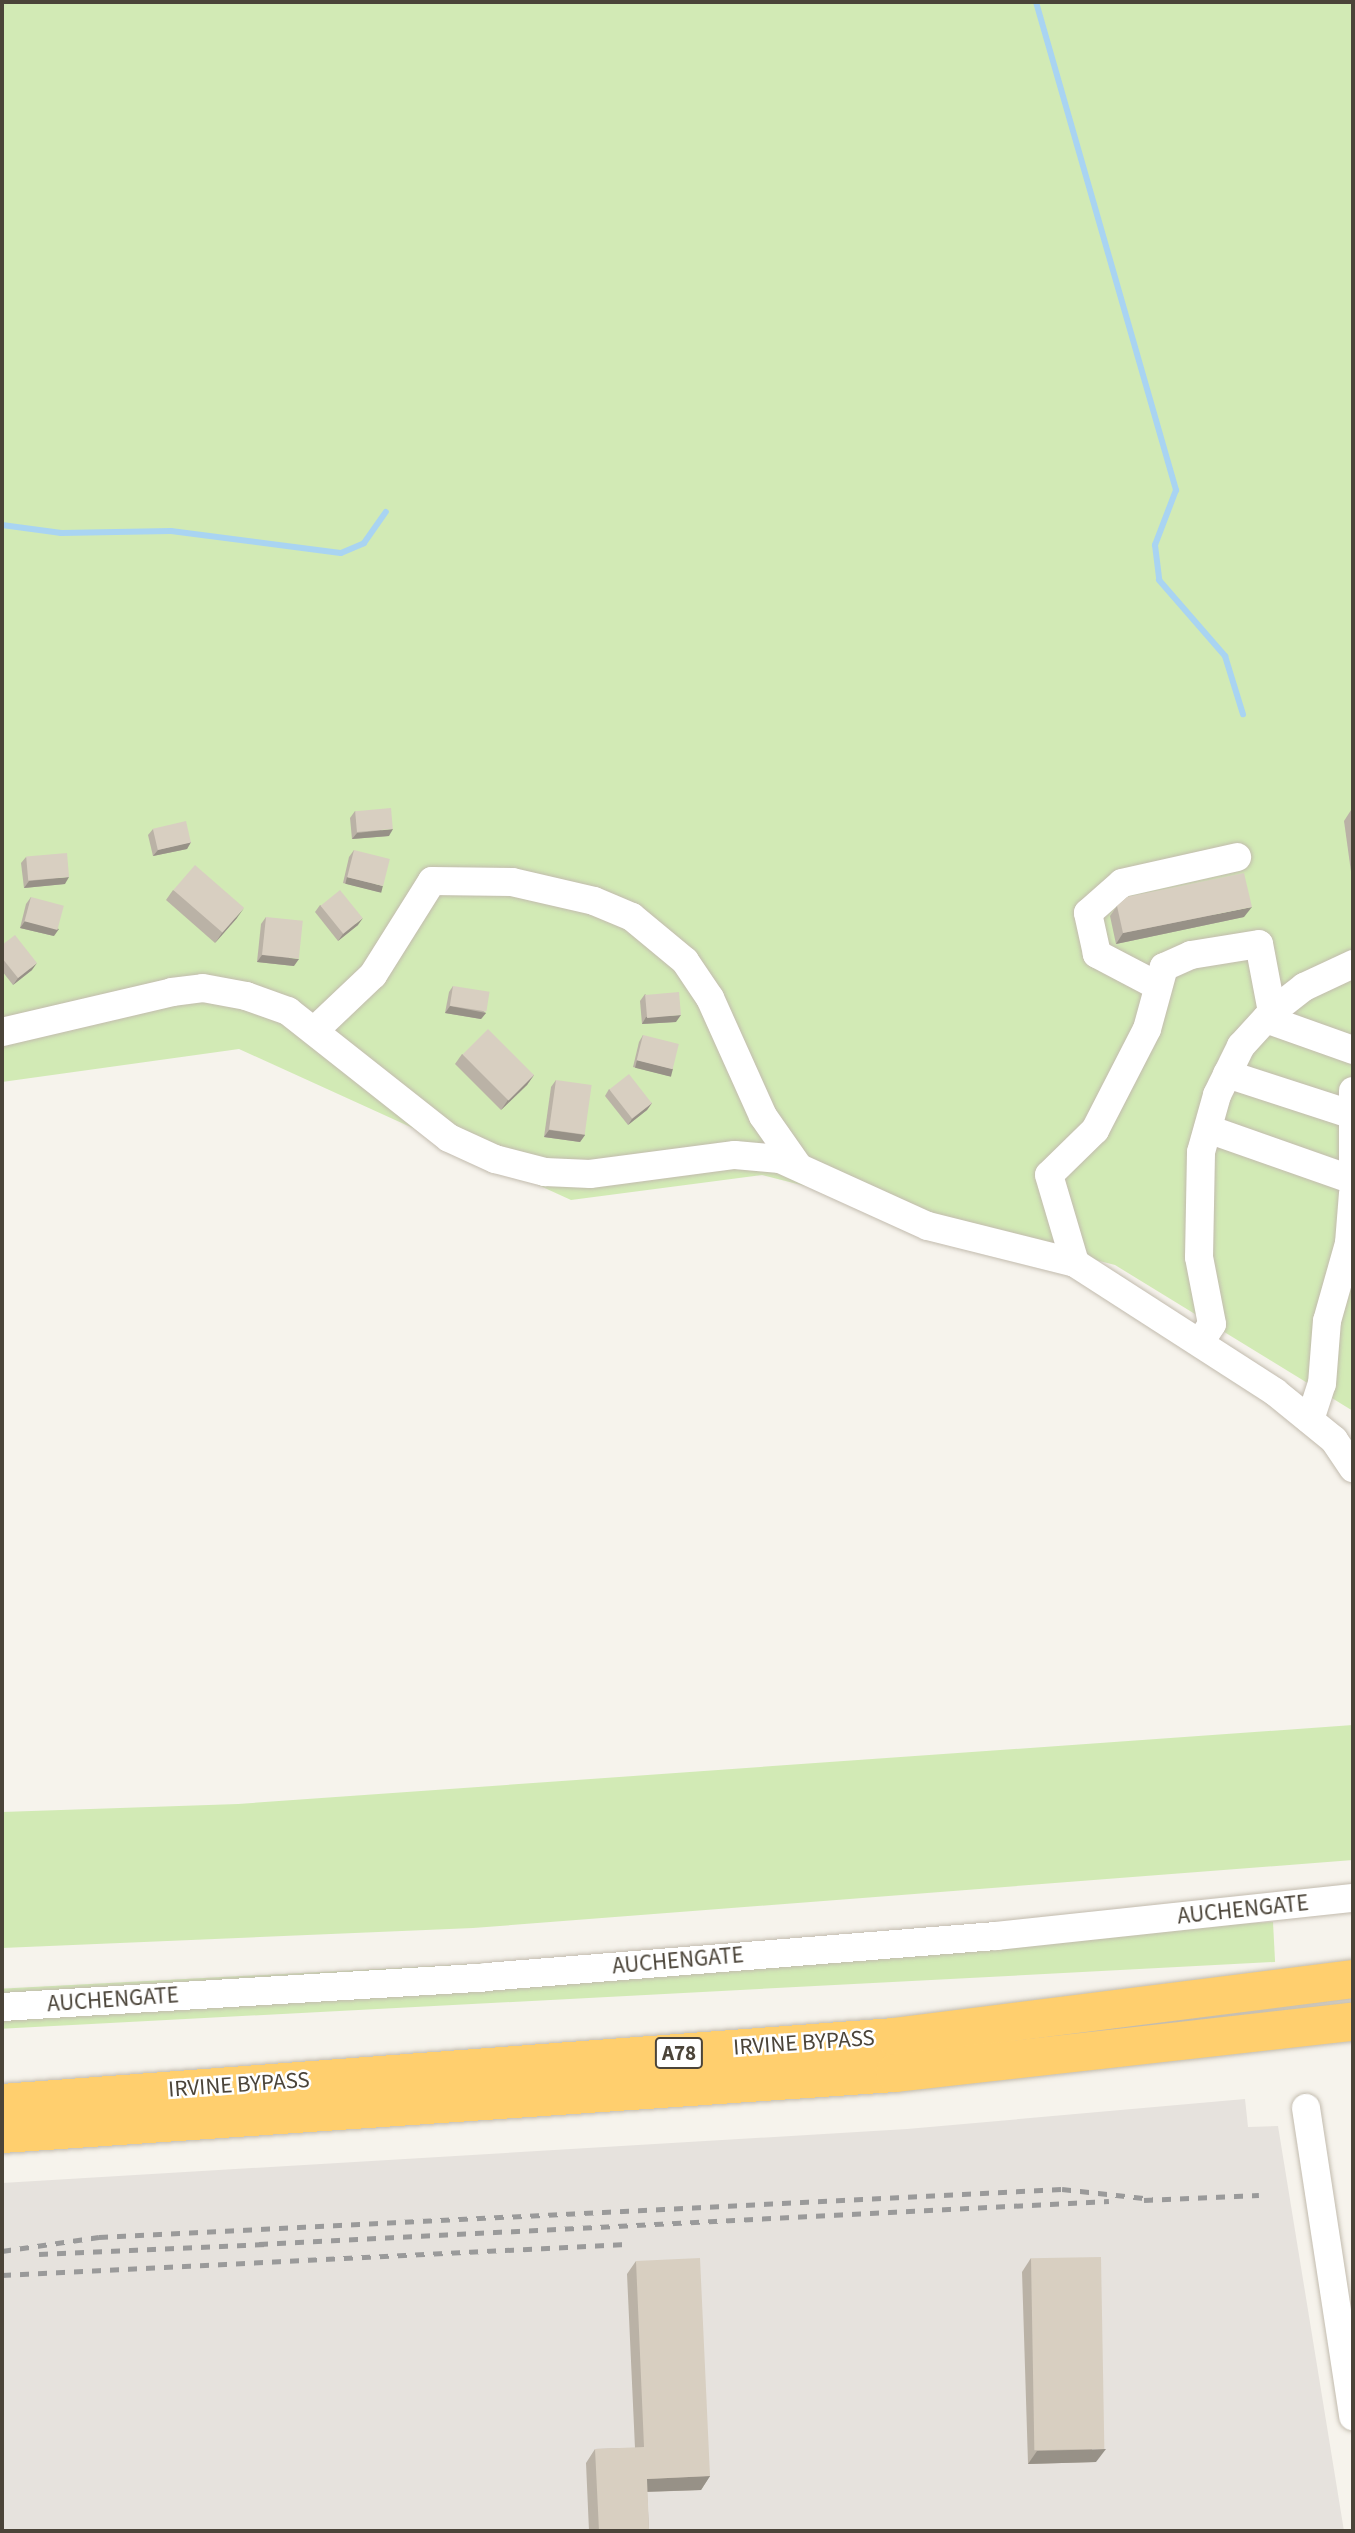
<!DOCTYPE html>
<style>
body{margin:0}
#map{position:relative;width:1355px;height:2533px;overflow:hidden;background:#f6f3ec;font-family:"Source Sans 3",sans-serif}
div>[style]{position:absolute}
.industrial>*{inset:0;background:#e6e2dd}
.green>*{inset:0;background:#d2eab5;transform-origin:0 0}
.stream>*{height:6px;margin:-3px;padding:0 3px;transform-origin:3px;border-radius:3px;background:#a9d4f2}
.roads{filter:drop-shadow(0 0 2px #c2bbae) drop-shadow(0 0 2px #c2bbae)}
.minor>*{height:28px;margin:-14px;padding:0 14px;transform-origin:14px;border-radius:14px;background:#fff}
.highway>*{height:38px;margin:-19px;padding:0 19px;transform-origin:19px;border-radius:19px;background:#ffcf6e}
.rail>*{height:5px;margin-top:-2.5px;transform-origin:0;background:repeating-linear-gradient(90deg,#9a9a9a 0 9px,transparent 0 18px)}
.wall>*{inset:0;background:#bab2a6}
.shaded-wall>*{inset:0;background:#979187;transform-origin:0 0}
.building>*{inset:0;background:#d8cfc1;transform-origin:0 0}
span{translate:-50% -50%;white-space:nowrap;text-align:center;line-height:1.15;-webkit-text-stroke:5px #fff;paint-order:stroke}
.shield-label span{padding:2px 5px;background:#fff;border:2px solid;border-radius:5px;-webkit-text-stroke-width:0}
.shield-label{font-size:21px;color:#4b4439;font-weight:700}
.street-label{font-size:23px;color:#4b4439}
.frame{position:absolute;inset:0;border:4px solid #4b4439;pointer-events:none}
</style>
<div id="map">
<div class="industrial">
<div style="clip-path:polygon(1245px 2099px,1248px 2127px,1278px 2126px,1344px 2531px,2px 2531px,2px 2183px,907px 2129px)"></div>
</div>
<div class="green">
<div style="clip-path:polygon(2px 2px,1353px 2px,1353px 1411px,1115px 1265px,762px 1175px,571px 1200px,239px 1049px,2px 1082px)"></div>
<div style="clip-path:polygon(1353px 1725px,1353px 1860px,473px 1928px,2px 1948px,2px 1812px,238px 1804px)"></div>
<div style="left:1273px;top:1922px;width:40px;height:1275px;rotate:87deg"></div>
</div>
<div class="stream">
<div style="left:1036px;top:2px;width:508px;rotate:73.99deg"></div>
<div style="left:1176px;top:490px;width:59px;rotate:110.9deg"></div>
<div style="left:1155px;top:545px;width:35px;rotate:83deg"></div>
<div style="left:1159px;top:580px;width:101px;rotate:49deg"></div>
<div style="left:1225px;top:656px;width:61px;rotate:72.8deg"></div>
<div style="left:2px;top:525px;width:60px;rotate:7.7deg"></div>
<div style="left:61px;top:533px;width:110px;rotate:-1deg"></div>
<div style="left:171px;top:531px;width:171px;rotate:7.4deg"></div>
<div style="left:341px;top:553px;width:25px;rotate:-23deg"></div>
<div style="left:364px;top:543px;width:38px;rotate:-55deg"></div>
</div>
<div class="roads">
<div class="minor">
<div style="left:1156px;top:985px;width:67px;rotate:-152.3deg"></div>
<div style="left:1097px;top:954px;width:42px;rotate:-102.4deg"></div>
<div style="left:1088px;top:913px;width:45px;rotate:-41.4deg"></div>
<div style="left:1122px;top:883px;width:118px;rotate:-12.7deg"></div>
<div style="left:1272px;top:1012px;width:41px;rotate:-38deg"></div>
<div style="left:1304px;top:987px;width:54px;rotate:-25.1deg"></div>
<div style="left:1266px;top:1019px;width:92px;rotate:19.6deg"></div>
<div style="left:315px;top:1030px;width:80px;rotate:-43.5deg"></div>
<div style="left:373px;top:975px;width:111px;rotate:-57.9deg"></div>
<div style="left:432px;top:881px;width:80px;rotate:0.7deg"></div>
<div style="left:512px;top:882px;width:84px;rotate:13deg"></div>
<div style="left:594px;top:901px;width:41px;rotate:22.8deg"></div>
<div style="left:632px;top:917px;width:69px;rotate:39.7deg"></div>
<div style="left:685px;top:961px;width:45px;rotate:56deg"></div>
<div style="left:710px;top:998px;width:129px;rotate:65.8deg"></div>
<div style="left:763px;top:1116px;width:61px;rotate:55deg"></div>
<div style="left:2px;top:1032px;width:175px;rotate:-13.2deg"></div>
<div style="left:172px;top:992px;width:31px;rotate:-7deg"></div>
<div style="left:203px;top:988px;width:44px;rotate:10.5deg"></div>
<div style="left:246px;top:996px;width:45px;rotate:19.7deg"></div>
<div style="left:288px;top:1011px;width:205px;rotate:38.3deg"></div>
<div style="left:449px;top:1138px;width:51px;rotate:24.5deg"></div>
<div style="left:495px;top:1159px;width:52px;rotate:14.6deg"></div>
<div style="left:545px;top:1172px;width:45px;rotate:2.5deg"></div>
<div style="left:590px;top:1174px;width:146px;rotate:-7.5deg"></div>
<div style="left:735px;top:1155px;width:45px;rotate:5.1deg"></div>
<div style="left:780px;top:1159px;width:162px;rotate:24.4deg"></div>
<div style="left:928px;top:1226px;width:152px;rotate:14.1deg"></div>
<div style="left:1227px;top:1074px;width:129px;rotate:18deg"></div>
<div style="left:1353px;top:1091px;width:93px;rotate:90deg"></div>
<div style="left:1208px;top:1129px;width:154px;rotate:19.4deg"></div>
<div style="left:1201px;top:1341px;width:20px;rotate:-57deg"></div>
<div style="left:1212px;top:1324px;width:68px;rotate:-101deg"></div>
<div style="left:1199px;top:1257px;width:105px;rotate:-88.9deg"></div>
<div style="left:1201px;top:1152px;width:59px;rotate:-74.3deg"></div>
<div style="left:1217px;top:1095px;width:55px;rotate:-63.9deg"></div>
<div style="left:1241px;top:1046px;width:46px;rotate:-47.6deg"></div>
<div style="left:1272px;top:1012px;width:69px;rotate:-100.8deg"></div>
<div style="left:1259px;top:944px;width:69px;rotate:170.8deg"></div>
<div style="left:1191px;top:955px;width:30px;rotate:156deg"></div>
<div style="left:1164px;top:967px;width:64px;rotate:105.3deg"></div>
<div style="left:1147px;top:1029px;width:114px;rotate:117.2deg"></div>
<div style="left:1095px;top:1130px;width:64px;rotate:135.6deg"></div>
<div style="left:1049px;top:1175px;width:92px;rotate:73.5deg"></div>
<div style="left:1075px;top:1263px;width:238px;rotate:32.8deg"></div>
<div style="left:1275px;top:1392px;width:76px;rotate:39.1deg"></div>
<div style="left:1334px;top:1440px;width:34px;rotate:56deg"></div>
<div style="left:1310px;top:1420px;width:38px;rotate:-72deg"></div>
<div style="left:1322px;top:1384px;width:63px;rotate:-85.5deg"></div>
<div style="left:1327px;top:1321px;width:81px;rotate:-74.2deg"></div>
<div style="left:1349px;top:1243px;width:50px;rotate:-85.4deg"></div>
<div style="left:2px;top:2007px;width:485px;rotate:-3.5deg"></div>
<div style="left:486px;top:1977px;width:512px;rotate:-4.6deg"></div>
<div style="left:996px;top:1936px;width:359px;rotate:-6.1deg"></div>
<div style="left:1306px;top:2108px;width:312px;rotate:81.3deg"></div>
</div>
<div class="highway">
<div style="left:2px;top:2103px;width:894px;rotate:-4.23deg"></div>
<div style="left:894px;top:2037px;width:463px;rotate:-7.2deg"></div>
<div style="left:2px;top:2134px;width:895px;rotate:-3.91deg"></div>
<div style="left:895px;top:2073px;width:461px;rotate:-6.4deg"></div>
</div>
</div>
<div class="rail">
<div style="left:1144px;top:2200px;width:115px;rotate:-2.5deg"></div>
<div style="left:259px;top:2244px;width:851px;rotate:-2.9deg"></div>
<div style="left:2px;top:2251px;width:98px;rotate:-8.2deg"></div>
<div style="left:99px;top:2237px;width:964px;rotate:-2.85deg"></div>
<div style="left:1062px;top:2189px;width:91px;rotate:6.3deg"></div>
<div style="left:39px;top:2254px;width:228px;rotate:-2.5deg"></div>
<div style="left:2px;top:2275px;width:625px;rotate:-2.84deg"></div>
</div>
<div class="wall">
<div style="clip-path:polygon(1353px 807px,1353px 886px,1344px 821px)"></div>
<div style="clip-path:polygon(355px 811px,389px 836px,352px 839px,350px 818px)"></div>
<div style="clip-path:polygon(153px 829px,191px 842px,187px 849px,153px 856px,148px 835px)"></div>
<div style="clip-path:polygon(354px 850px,379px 892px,343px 883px,349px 857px)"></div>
<div style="clip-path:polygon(26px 857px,65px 884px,24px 888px,21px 863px)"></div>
<div style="clip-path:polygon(173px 890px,237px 918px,215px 943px,166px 900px)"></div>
<div style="clip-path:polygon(31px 897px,54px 936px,20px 928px,26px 904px)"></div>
<div style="clip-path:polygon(320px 905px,358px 925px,338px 941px,315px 912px)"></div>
<div style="clip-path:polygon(1117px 906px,1244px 917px,1116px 944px,1110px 916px)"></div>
<div style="clip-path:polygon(266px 917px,294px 966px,257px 962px,261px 924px)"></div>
<div style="clip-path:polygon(2px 945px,32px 970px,13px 985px,2px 971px)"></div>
<div style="clip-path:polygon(453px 986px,486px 1013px,481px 1019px,445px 1013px,449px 992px)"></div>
<div style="clip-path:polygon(645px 994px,676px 1022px,642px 1024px,640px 1001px)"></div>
<div style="clip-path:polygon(643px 1035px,673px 1069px,669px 1076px,633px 1067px,639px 1042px)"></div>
<div style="clip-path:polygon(462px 1054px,534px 1075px,527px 1085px,501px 1110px,455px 1064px)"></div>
<div style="clip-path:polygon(556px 1080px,585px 1135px,580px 1142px,544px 1137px,551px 1087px)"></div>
<div style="clip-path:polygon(609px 1089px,652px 1103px,647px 1110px,628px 1125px,605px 1096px)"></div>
<div style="clip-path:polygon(1031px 2258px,1096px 2462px,1028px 2464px,1022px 2272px)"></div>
<div style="clip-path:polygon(636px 2261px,710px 2476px,701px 2490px,647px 2492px,649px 2529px,648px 2531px,589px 2531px,586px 2463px,595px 2449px,635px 2448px,627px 2274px)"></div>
</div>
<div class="shaded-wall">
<div style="clip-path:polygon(393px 829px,389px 836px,352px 839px,357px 833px)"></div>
<div style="clip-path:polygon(191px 842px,187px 849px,153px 856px,158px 850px)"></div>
<div style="clip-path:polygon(69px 877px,65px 884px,24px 888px,29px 881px)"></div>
<div style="left:347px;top:877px;width:37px;height:7px;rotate:14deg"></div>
<div style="clip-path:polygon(1252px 907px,1244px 917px,1116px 944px,1123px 933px)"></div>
<div style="clip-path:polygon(244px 908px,237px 918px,215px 943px,222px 933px)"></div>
<div style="clip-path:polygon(363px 918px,358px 925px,338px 941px,343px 934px)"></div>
<div style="clip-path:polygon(25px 921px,59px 929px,54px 936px,20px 928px)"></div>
<div style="clip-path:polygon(262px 955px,299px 959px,294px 966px,257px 962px)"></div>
<div style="clip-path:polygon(37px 963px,32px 970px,13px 985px,18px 978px)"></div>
<div style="clip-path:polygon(450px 1006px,486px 1013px,481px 1019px,445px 1013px)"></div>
<div style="clip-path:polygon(681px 1015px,676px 1022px,642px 1024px,646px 1017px)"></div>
<div style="left:637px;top:1060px;width:37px;height:8px;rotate:14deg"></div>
<div style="clip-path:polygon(534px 1075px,527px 1085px,501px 1110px,508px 1100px)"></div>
<div style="clip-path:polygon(652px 1103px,647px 1110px,628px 1125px,632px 1119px)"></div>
<div style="clip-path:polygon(549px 1130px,585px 1135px,580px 1142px,544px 1137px)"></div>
<div style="clip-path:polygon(1106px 2449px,1096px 2462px,1028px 2464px,1037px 2451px)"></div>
<div style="clip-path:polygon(710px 2476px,701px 2490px,638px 2492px,647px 2479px)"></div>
<div style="clip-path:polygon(649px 2529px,648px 2531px,599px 2531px)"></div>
</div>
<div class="building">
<div style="left:391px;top:808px;width:21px;height:36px;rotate:85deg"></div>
<div style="left:186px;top:821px;width:22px;height:34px;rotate:77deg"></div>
<div style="left:354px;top:850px;width:37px;height:28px;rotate:14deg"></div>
<div style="left:67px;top:853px;width:24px;height:41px;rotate:85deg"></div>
<div style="left:195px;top:865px;width:65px;height:33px;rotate:41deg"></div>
<div style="clip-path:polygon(1244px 873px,1252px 907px,1123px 933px,1117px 906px,1127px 897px)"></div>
<div style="left:340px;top:890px;width:36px;height:25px;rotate:51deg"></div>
<div style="left:31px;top:897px;width:34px;height:25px;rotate:15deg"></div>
<div style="left:266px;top:917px;width:37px;height:38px;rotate:6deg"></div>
<div style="clip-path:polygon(15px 935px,37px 963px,18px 978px,2px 958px,2px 945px)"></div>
<div style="left:453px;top:986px;width:37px;height:20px;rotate:9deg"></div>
<div style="left:679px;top:992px;width:23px;height:34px;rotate:85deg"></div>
<div style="left:488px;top:1029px;width:65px;height:36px;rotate:45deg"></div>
<div style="left:643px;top:1035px;width:37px;height:26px;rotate:14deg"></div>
<div style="left:629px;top:1074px;width:37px;height:25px;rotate:52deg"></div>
<div style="left:556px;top:1080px;width:36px;height:50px;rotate:8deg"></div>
<div style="left:1101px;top:2257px;width:192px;height:70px;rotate:89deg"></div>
<div style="clip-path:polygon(700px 2258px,710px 2476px,647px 2479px,649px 2529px,599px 2531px,595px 2449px,644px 2447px,636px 2261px)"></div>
</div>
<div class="shield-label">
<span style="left:679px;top:2053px">A78</span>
</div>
<div class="street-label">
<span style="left:1243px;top:1910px;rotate:-6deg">AUCHENGATE</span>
<span style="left:678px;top:1961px;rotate:-5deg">AUCHENGATE</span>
<span style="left:113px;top:2000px;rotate:-4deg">AUCHENGATE</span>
<span style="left:804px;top:2043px;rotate:-4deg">IRVINE BYPASS</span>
<span style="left:239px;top:2085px;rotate:-4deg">IRVINE BYPASS</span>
</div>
<div class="frame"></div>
</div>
